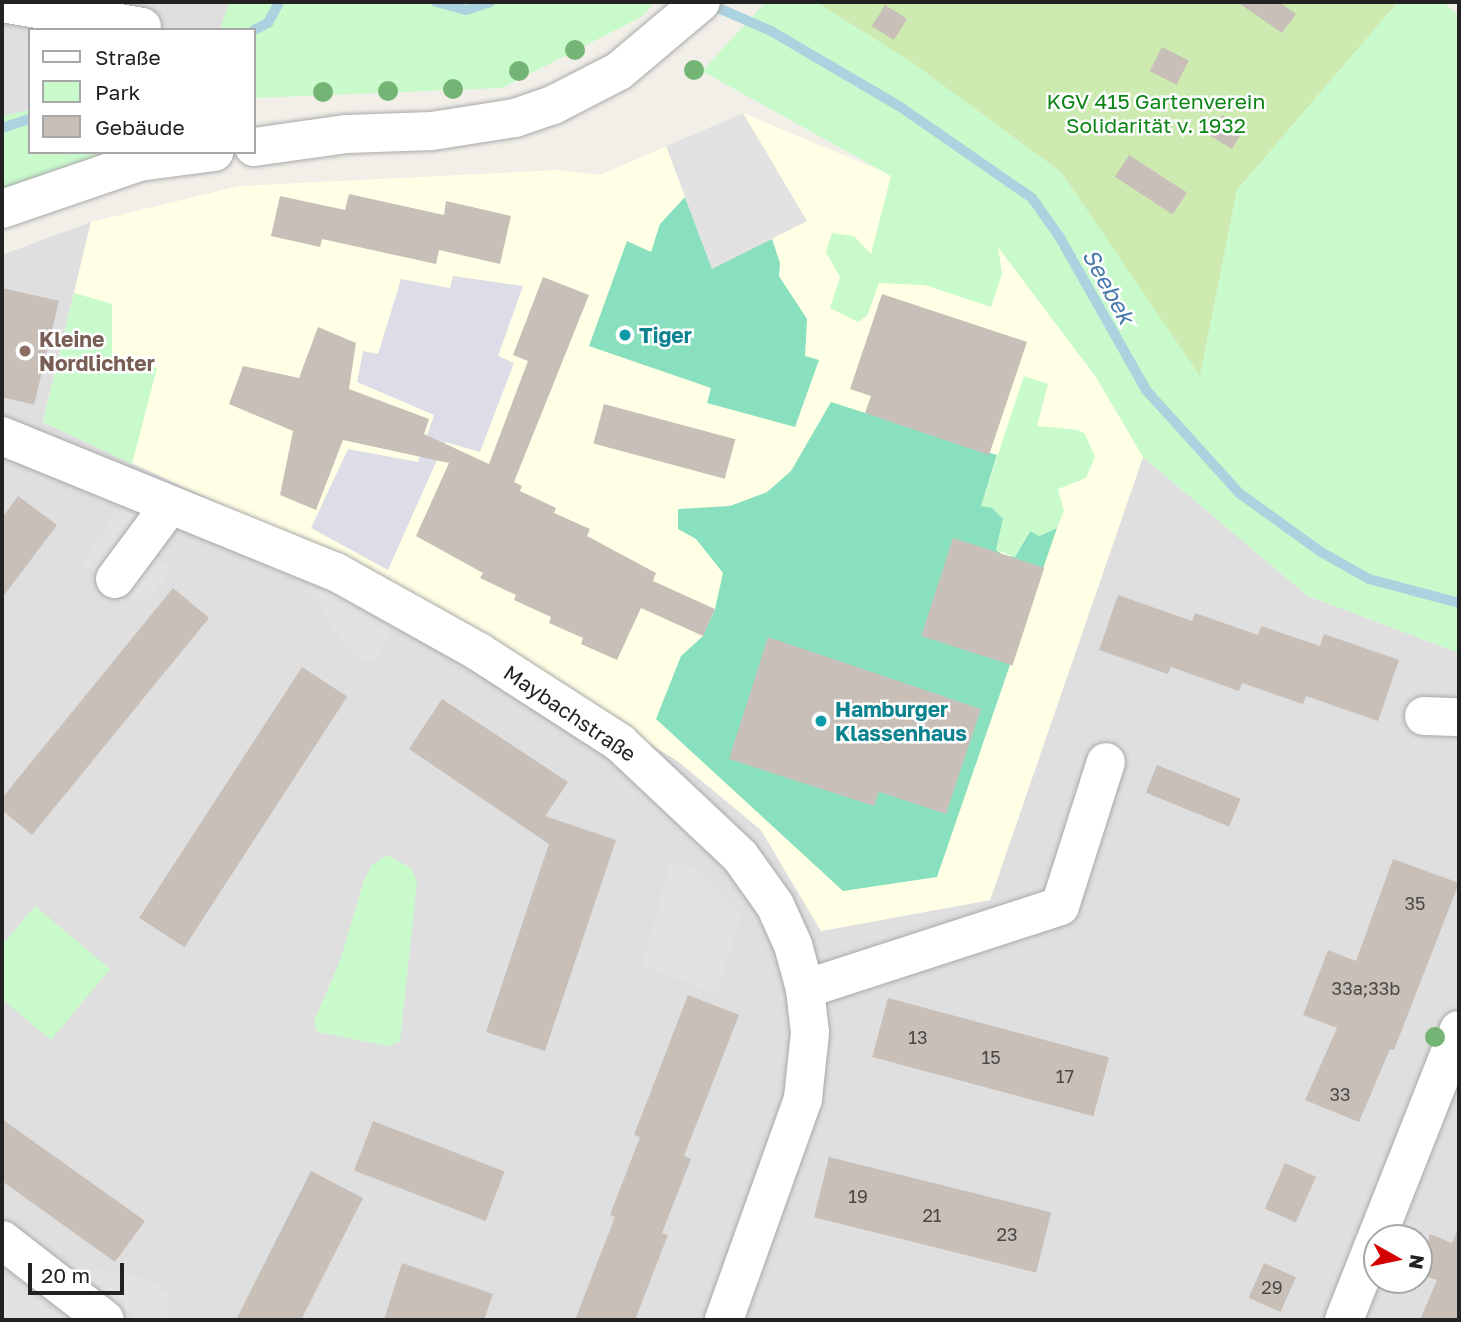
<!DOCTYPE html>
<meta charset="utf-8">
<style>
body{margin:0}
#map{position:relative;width:1461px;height:1322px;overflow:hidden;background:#f2efe9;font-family:"Golos Text",sans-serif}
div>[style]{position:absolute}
.residential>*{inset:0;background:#e0dfdf}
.education>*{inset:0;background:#ffffe5}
.grass>*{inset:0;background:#cdebb0}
.park>*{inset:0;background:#c8facc}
.pitch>*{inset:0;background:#88e0be}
.parking>*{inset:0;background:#e2e2e2}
.plaza>*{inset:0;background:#dddde8}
.stream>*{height:10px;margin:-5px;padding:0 5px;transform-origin:5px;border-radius:5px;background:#aad3df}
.building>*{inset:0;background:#c7bfb8;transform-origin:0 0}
.roads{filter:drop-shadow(0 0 2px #a9a9a9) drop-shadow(0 0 2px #a9a9a9)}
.minor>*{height:38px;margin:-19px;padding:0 19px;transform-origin:19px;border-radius:19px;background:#fff}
.trees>*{width:20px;height:20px;margin:-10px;border-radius:50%;background:#74b475}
.dots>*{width:19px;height:19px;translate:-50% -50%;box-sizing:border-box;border:4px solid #fff;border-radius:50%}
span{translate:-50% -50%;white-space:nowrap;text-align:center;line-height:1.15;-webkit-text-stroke:5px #fff;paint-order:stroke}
.number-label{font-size:18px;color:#4b4948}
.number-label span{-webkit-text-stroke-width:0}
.park-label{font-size:21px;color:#0c8416}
.culture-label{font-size:21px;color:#0d838f;font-weight:700}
.left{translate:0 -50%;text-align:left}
.education-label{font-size:21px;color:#785e54;font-weight:700}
.street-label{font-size:21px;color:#222}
.water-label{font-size:23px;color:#4a7aab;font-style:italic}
.frame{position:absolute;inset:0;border:4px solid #222;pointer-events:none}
.legend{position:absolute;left:28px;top:28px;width:228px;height:126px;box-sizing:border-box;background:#fff;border:2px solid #a7a7a7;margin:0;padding:9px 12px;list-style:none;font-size:21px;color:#222}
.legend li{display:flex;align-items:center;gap:14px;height:35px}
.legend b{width:35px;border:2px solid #a7a7a7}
.north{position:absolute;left:1363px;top:1224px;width:70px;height:70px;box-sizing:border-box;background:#fff;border:2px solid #a7a7a7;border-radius:50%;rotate:99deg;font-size:19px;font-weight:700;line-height:28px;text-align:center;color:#222}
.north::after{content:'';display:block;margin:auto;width:24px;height:32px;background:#d40000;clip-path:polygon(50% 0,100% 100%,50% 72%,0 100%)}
.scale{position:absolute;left:28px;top:1263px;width:96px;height:32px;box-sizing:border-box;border:4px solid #222;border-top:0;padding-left:9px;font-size:21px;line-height:24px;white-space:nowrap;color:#222;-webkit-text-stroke:5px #fff;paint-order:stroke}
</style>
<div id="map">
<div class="residential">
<div style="clip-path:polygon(2px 2px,229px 2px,220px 30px,30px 30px,30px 110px,2px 116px)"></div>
<div style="clip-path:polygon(evenodd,91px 222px,43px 422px,387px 581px,679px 762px,761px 830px,821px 931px,990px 900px,1143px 457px,1308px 596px,1459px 653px,1459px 1320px,2px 1320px,2px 255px,91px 222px,1377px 1238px,1419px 1238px,1419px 1280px,1377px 1280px,1377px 1238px)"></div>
</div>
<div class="education">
<div style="clip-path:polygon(743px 113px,891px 175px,997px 245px,1096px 377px,1143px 457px,990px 900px,821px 931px,761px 830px,679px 762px,387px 581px,43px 422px,91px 222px,239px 186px,558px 170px,600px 175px)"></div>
</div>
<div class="grass">
<div style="clip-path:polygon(816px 2px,1398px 2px,1237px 190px,1200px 377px,1061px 172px,914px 64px)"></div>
</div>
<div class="park">
<div style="clip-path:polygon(229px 2px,655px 2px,641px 17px,502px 88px,254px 98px,254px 30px,220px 30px)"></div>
<div style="clip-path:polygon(766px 2px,816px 2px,914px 64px,1061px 172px,1200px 376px,1237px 190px,1398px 2px,1442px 2px,1459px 15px,1459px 653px,1308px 596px,1143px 457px,1096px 377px,998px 247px,1002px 274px,991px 307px,925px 285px,879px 283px,867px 316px,858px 322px,830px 308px,840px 277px,826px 252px,832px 233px,854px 236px,871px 254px,891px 176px,702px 71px)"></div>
<div style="clip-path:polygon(30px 110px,30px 152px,102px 152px,100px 163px,2px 194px,2px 116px)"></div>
<div style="clip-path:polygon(74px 293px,112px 304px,112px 354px,157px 368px,132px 464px,43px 422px)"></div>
<div style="clip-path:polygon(1024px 376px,1048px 384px,1037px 426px,1078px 430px,1085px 434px,1095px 457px,1086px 478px,1058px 489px,1064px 511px,1057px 528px,1038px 536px,1029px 531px,1015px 557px,996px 550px,1003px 519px,981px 506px)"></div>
<div style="clip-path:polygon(387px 855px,411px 868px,417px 882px,400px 1042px,388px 1046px,317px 1032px,314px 1021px,340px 961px,364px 880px,372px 865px)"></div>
<div style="clip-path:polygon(35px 906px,110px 969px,51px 1040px,2px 999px,2px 945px)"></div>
</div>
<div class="pitch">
<div style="clip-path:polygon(685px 197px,712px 268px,772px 239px,780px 263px,779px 276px,807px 319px,805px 356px,819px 360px,795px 427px,707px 403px,711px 388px,589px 346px,627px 241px,651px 252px,660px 224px)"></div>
<div style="clip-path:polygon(831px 402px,997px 455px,981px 506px,992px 508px,1003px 519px,996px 550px,1003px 555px,1015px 557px,1030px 531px,1039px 536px,1057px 528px,937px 877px,843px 891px,656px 719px,681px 656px,703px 636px,715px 609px,723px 573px,696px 539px,678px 529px,678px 509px,730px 506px,767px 492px,791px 471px)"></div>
</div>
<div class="parking">
<div style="clip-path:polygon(743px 113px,807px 221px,712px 269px,666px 146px)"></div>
<div style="clip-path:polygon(121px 502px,173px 524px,155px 555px,171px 569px,147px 603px,82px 565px)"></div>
<div style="clip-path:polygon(299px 570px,396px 617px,374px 663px,354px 655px,332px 628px)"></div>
<div style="clip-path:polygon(671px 860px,705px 875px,741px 914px,717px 994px,642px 965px)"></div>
<div style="clip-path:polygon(71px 1264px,151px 1280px,170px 1296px,165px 1320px,138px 1320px)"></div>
<div style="clip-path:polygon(2px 1272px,60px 1318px,59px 1320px,2px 1320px)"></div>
</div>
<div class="plaza">
<div style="clip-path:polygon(453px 276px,523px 286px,498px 356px,514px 363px,480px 452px,445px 442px,388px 570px,311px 528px,348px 449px,418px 462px,434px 415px,357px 382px,363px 351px,378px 354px,401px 279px,450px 288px)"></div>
</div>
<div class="stream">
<div style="left:436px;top:2px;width:31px;rotate:15deg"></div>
<div style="left:466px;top:10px;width:26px;rotate:-18deg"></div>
<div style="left:709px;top:4px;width:68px;rotate:23.5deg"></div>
<div style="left:771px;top:31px;width:152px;rotate:30.4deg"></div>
<div style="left:902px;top:108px;width:158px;rotate:34.7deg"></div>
<div style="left:1032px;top:198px;width:47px;rotate:54.6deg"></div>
<div style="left:1059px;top:236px;width:177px;rotate:60.5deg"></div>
<div style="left:1146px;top:390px;width:139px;rotate:47.9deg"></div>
<div style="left:1239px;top:493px;width:101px;rotate:35.7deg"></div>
<div style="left:1321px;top:552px;width:55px;rotate:29.4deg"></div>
<div style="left:1369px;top:579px;width:93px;rotate:14.9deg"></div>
<div style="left:254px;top:30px;width:16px;rotate:-27deg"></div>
<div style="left:268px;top:23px;width:24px;rotate:-62deg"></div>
<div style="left:2px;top:128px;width:29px;rotate:-18deg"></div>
</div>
<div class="building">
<div style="clip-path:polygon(1237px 2px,1279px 2px,1296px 14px,1282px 33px)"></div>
<div style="left:885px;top:5px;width:26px;height:25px;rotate:32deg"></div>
<div style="left:1162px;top:47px;width:30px;height:27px;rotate:27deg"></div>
<div style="left:1222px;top:115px;width:26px;height:24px;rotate:31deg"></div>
<div style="left:1129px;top:155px;width:69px;height:26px;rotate:33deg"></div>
<div style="clip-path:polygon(349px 194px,444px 215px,446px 201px,511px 216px,500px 264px,439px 250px,436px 264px,322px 239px,320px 247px,271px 236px,280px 196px,345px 210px)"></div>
<div style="clip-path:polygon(543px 277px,589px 295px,514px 482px,522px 486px,520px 491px,556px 508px,554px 513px,590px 529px,587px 536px,656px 573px,653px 581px,715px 609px,703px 636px,641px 608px,617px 660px,581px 644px,583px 638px,549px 623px,551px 617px,514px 600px,516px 595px,480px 578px,483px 573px,416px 536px,449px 463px,343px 440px,316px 510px,280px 495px,293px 431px,229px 404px,243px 366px,299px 378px,318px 327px,356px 343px,349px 389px,429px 419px,424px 434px,489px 464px,528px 361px,513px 355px)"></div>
<div style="clip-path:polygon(2px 288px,59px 301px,34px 405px,2px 397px)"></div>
<div style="clip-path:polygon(882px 294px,1027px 342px,989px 455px,865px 413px,871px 396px,850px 389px)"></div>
<div style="left:604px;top:404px;width:136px;height:41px;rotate:15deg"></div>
<div style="clip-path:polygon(18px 496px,57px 525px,2px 598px,2px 518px)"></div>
<div style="left:953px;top:538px;width:96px;height:103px;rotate:18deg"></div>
<div style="clip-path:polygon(173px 588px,209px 618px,32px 835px,2px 810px,2px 798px)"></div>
<div style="clip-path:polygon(1118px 595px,1192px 621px,1195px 613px,1258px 635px,1261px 626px,1320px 646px,1324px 634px,1399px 660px,1378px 721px,1306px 696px,1303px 704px,1242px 683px,1239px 691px,1171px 667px,1168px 674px,1099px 650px)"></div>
<div style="clip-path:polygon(768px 637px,981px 709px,946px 814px,879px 792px,874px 806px,729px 759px)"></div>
<div style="left:302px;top:667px;width:54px;height:299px;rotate:33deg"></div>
<div style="clip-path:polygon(442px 699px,568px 782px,545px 816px,616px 840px,545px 1051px,486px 1032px,549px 844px,409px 749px)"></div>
<div style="left:1157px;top:765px;width:90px;height:30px;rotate:22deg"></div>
<div style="clip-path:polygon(1393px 859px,1459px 883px,1394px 1050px,1390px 1049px,1359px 1122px,1305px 1100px,1337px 1028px,1303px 1015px,1328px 950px,1356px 961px)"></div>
<div style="clip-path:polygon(688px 995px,739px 1015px,684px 1156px,691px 1159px,662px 1233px,668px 1235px,635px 1320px,575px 1320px,615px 1217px,610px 1215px,640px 1137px,634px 1135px)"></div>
<div style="left:888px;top:998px;width:229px;height:61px;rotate:15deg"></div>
<div style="clip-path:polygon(2px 1119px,145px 1221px,115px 1262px,2px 1181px)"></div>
<div style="left:373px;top:1121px;width:141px;height:53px;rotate:21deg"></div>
<div style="left:829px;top:1157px;width:229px;height:62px;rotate:14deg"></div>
<div style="left:1285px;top:1163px;width:34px;height:50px;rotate:24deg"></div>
<div style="clip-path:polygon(311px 1171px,363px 1198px,301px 1320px,236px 1320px)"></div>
<div style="clip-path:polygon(1459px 1227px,1459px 1320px,1420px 1320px,1437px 1280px,1419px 1274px,1430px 1234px,1452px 1243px)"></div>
<div style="clip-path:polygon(402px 1263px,493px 1294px,484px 1320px,384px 1320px)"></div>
<div style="left:1264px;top:1263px;width:35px;height:38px;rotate:24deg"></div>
</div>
<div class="roads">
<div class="minor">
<div style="left:2px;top:3px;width:142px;rotate:9.7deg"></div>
<div style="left:254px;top:147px;width:94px;rotate:-8deg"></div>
<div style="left:347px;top:134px;width:85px;rotate:-2deg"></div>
<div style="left:432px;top:131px;width:84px;rotate:-8.9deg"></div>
<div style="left:515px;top:118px;width:40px;rotate:-18.9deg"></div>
<div style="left:553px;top:105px;width:74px;rotate:-27.3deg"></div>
<div style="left:619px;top:71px;width:107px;rotate:-40.1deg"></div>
<div style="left:2px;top:209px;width:145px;rotate:-18.9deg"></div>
<div style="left:139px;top:162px;width:76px;rotate:-7.6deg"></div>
<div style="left:2px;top:436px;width:361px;rotate:22.2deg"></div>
<div style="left:336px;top:572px;width:164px;rotate:29.2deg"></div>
<div style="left:479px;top:652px;width:168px;rotate:32.8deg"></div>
<div style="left:620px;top:743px;width:165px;rotate:43.3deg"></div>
<div style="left:740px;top:856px;width:60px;rotate:54.5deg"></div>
<div style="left:775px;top:905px;width:44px;rotate:65.8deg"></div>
<div style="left:793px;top:945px;width:46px;rotate:74.7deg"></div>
<div style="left:805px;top:989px;width:44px;rotate:83.5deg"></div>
<div style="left:810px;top:1033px;width:66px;rotate:96.1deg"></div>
<div style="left:803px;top:1099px;width:235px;rotate:109.7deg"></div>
<div style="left:115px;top:579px;width:92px;rotate:-53.4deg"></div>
<div style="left:1424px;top:716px;width:35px;rotate:2deg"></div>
<div style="left:805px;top:989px;width:268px;rotate:-18deg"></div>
<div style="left:1060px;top:906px;width:151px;rotate:-72.3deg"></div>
<div style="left:2px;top:1240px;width:130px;rotate:37.8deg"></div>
<div style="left:1344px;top:1320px;width:312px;rotate:-68.4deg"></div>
</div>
</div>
<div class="trees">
<div style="left:575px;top:50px"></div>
<div style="left:694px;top:70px"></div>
<div style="left:519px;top:71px"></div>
<div style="left:453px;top:89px"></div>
<div style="left:388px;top:91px"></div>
<div style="left:323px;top:92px"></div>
<div style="left:1435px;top:1037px"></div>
</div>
<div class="dots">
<div style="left:625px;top:335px;background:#0f9aa8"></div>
<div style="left:25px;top:351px;background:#8d6e63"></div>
<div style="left:821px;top:721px;background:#0f9aa8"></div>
</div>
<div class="number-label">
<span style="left:1415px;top:903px">35</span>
<span style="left:1366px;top:988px">33a;33b</span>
<span style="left:918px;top:1037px">13</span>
<span style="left:991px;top:1057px">15</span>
<span style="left:1065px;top:1076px">17</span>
<span style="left:1340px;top:1094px">33</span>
<span style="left:858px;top:1196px">19</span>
<span style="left:932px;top:1215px">21</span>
<span style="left:1007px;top:1234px">23</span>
<span style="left:1272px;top:1287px">29</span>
</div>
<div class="park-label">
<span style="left:1156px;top:113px">KGV 415 Gartenverein<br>Solidarität v. 1932</span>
</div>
<div class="culture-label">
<span class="left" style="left:639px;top:335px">Tiger</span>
<span class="left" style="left:835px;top:721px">Hamburger<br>Klassenhaus</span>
</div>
<div class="education-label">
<span class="left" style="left:39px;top:351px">Kleine<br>Nordlichter</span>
</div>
<div class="street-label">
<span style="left:570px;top:713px;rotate:34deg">Maybachstraße</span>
</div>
<div class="water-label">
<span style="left:1109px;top:286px;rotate:61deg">Seebek</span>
</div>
<div class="frame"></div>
<ul class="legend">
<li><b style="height:9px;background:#fff"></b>Straße</li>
<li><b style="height:19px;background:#c8facc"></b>Park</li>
<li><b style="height:19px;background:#c7bfb8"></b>Gebäude</li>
</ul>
<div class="north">N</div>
<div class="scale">20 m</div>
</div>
